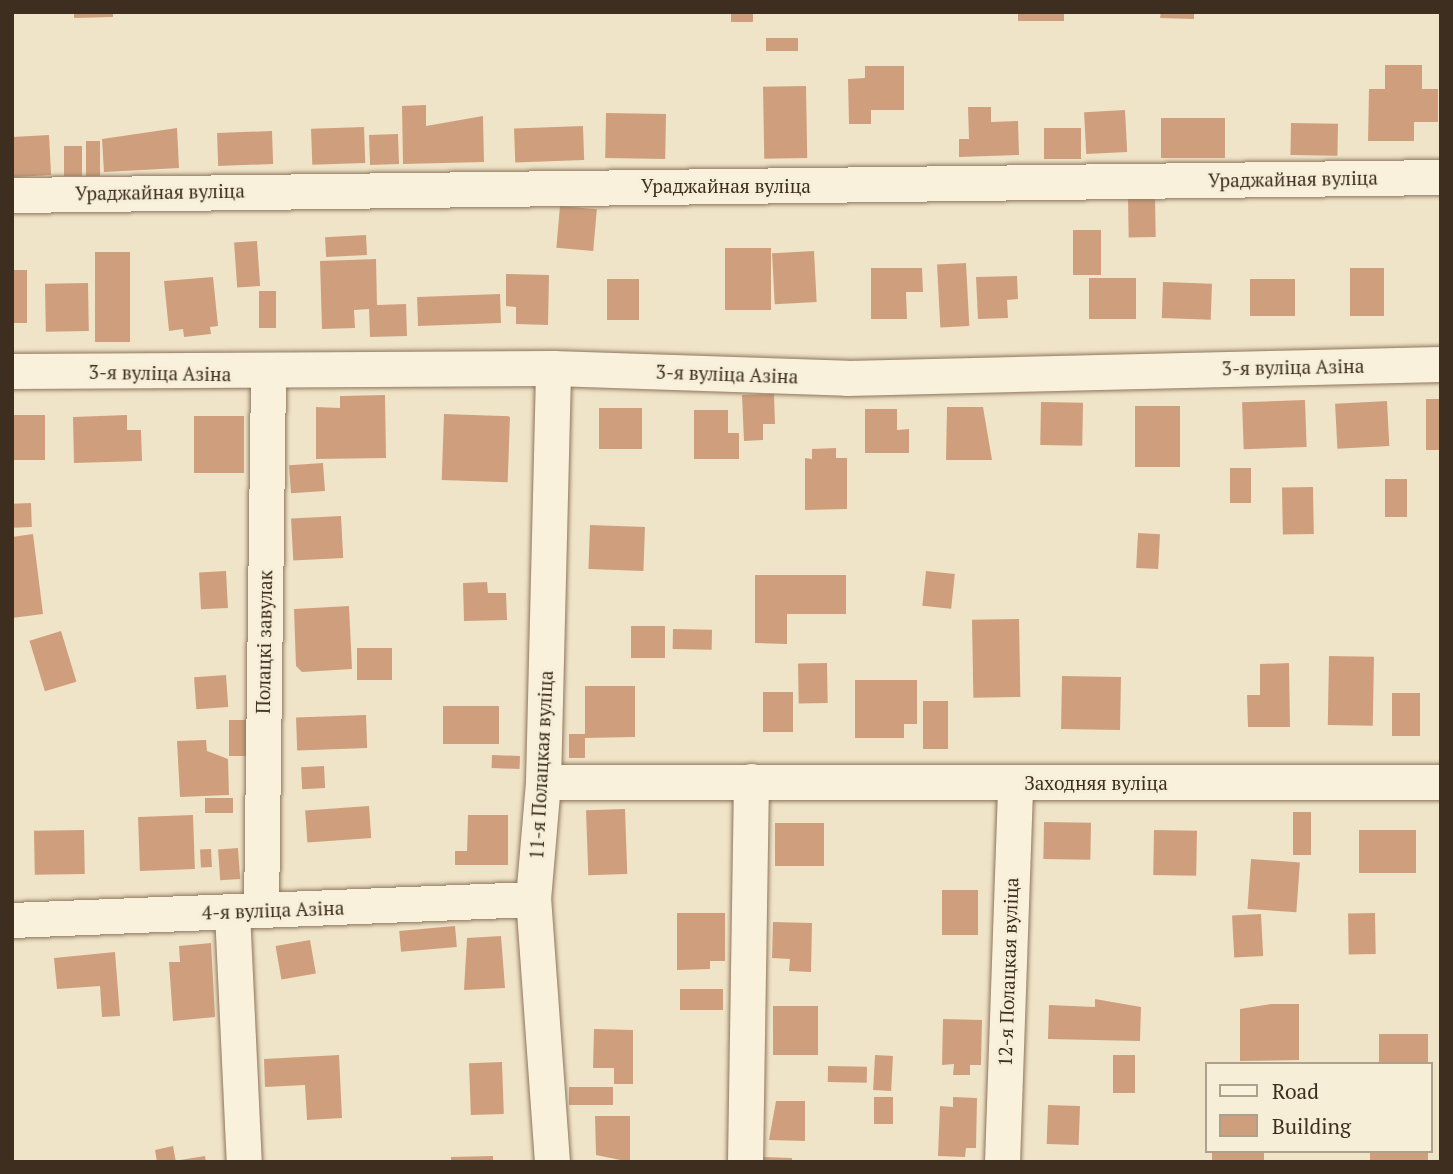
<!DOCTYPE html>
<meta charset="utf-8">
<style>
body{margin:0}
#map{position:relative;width:1453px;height:1174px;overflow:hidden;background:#f0e4c8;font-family:"PT Serif",serif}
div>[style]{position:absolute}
.building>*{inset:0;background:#cf9f7d;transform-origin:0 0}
.roads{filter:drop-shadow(0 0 2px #8d765c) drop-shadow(0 0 2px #8d765c)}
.minor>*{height:35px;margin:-17.5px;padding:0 17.5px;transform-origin:17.5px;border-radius:17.5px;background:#faf1dc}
span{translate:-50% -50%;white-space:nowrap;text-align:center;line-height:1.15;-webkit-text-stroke:5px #f7eed8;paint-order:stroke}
.street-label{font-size:19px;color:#3d2e20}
.frame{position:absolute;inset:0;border:14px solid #3d2e20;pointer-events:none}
.legend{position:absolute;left:1205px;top:1062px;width:228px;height:91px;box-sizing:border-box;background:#f7eed8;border:2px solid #ada18e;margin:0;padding:9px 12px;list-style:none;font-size:21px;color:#3d2e20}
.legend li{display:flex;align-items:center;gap:14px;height:35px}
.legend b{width:35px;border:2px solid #ada18e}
</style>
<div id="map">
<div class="building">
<div style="clip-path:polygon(74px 12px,113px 12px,113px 17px,74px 18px)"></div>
<div style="left:731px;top:12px;width:22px;height:10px"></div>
<div style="left:1018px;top:12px;width:46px;height:9px"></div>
<div style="clip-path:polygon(1161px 12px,1194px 12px,1194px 19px,1160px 18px)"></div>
<div style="left:798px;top:38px;width:13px;height:32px;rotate:90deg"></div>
<div style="clip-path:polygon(1385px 65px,1422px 65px,1422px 89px,1438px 89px,1438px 122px,1414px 122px,1414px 141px,1368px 141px,1369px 89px,1385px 89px)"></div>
<div style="clip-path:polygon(865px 66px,904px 66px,904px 110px,871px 110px,871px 124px,849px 124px,848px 79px,865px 78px)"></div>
<div style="left:806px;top:86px;width:72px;height:43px;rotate:89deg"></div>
<div style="clip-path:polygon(426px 105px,426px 126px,483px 116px,484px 162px,403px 164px,402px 106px)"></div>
<div style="clip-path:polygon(968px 107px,991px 107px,991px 122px,1018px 121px,1019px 155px,959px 157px,959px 139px,969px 139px)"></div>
<div style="left:1125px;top:110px;width:42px;height:41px;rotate:87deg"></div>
<div style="left:606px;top:113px;width:60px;height:45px;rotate:1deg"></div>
<div style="left:1225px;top:118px;width:40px;height:64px;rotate:90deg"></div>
<div style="left:1291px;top:123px;width:47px;height:32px;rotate:1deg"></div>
<div style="left:583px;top:126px;width:34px;height:69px;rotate:88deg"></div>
<div style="left:364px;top:127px;width:36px;height:53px;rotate:88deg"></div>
<div style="clip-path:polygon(177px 128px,179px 168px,104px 172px,102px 139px)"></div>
<div style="left:1081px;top:128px;width:31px;height:37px;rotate:90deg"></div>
<div style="left:272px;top:131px;width:33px;height:55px;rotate:88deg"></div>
<div style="left:398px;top:134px;width:30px;height:29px;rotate:88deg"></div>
<div style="left:49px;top:135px;width:40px;height:37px;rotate:87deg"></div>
<div style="left:86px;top:141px;width:14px;height:35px"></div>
<div style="left:64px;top:146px;width:18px;height:30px"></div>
<div style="left:1155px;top:197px;width:40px;height:27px;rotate:89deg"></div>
<div style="left:560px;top:206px;width:37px;height:42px;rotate:5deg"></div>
<div style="left:1073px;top:230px;width:28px;height:45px"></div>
<div style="left:366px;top:235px;width:20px;height:41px;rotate:87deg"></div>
<div style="left:257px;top:241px;width:45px;height:23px;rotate:86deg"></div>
<div style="left:771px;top:248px;width:62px;height:46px;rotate:90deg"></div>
<div style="left:814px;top:251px;width:51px;height:42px;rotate:87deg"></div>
<div style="left:95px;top:252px;width:35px;height:90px"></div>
<div style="clip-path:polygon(376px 259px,377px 305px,406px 304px,407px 336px,370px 337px,369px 309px,354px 310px,355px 328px,322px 329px,320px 261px)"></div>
<div style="left:966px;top:263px;width:63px;height:29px;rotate:87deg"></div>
<div style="clip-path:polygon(871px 268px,922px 268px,923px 292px,906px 292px,907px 319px,871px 319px)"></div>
<div style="left:1350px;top:268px;width:34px;height:48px"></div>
<div style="left:12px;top:270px;width:15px;height:53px"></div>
<div style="clip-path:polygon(506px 274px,549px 275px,548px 325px,516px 324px,516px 307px,506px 306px)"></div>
<div style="clip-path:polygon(1017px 276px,1018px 299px,1007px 300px,1008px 318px,978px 319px,976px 277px)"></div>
<div style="clip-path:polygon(213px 277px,218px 326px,210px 327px,211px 334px,184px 337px,183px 329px,169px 331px,164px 281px)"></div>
<div style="left:1089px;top:278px;width:47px;height:41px"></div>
<div style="left:607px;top:279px;width:32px;height:41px"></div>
<div style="left:1250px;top:279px;width:45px;height:37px"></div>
<div style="left:1163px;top:282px;width:49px;height:36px;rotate:2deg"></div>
<div style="left:88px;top:283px;width:48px;height:43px;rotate:89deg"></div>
<div style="left:259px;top:291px;width:17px;height:37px"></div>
<div style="left:500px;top:294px;width:29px;height:83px;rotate:88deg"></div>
<div style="clip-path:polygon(774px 394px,775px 424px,763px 424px,763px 440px,744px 441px,742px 395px)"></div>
<div style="clip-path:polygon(385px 395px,386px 458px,316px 459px,316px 407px,340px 408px,340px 396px)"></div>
<div style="left:1426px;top:399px;width:15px;height:51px"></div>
<div style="left:1305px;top:400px;width:47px;height:63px;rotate:88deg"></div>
<div style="left:1387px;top:401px;width:45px;height:52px;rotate:87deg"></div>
<div style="left:1041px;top:402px;width:42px;height:43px;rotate:1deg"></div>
<div style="left:1135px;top:406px;width:45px;height:61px"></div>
<div style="clip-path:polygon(947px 407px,983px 407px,992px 460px,946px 460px)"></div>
<div style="left:599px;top:408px;width:43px;height:41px"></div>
<div style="clip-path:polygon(865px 409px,897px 409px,897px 430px,909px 429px,909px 453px,865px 453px)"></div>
<div style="clip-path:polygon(694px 410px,728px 410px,728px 433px,739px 433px,739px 459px,694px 459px)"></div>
<div style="left:444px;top:414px;width:66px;height:66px;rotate:2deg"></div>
<div style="left:12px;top:415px;width:33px;height:45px"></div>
<div style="clip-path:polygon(127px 415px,127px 430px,141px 430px,142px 461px,74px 463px,73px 417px)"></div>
<div style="left:194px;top:416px;width:50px;height:57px"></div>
<div style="clip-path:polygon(836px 448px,836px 458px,847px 458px,847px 509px,805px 510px,805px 458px,812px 459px,812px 449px)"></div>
<div style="left:323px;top:463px;width:28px;height:34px;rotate:86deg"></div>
<div style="left:1230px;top:468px;width:21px;height:35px"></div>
<div style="left:1385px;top:479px;width:22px;height:38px"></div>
<div style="left:1313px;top:487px;width:47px;height:31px;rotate:89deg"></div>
<div style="left:31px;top:503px;width:24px;height:19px;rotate:88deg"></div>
<div style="left:341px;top:516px;width:42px;height:50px;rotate:87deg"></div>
<div style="left:590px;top:525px;width:55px;height:44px;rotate:2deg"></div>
<div style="left:1138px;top:533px;width:22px;height:35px;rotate:3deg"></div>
<div style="clip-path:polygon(33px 534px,43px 614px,12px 618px,12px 537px)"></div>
<div style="left:226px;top:571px;width:37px;height:27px;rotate:87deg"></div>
<div style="left:926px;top:571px;width:29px;height:35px;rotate:6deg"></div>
<div style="clip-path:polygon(755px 575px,846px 575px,846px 614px,787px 614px,787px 644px,755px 643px)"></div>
<div style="clip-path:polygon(487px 582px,488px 593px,506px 593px,507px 620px,464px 621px,463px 583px)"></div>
<div style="clip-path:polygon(349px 606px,352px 669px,302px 672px,296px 666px,294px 609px)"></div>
<div style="left:1019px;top:619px;width:78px;height:47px;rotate:89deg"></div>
<div style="left:631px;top:626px;width:34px;height:32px"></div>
<div style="left:673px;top:629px;width:39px;height:20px;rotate:1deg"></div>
<div style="left:61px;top:631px;width:53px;height:33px;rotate:73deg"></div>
<div style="left:357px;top:648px;width:35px;height:32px"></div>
<div style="left:1329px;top:656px;width:45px;height:69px;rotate:1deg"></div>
<div style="left:827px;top:663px;width:40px;height:29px;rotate:89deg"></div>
<div style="clip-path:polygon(1289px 663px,1290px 727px,1248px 727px,1247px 695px,1260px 695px,1260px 664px)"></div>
<div style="left:226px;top:675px;width:32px;height:32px;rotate:86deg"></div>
<div style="left:1062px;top:676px;width:59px;height:53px;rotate:1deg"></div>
<div style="clip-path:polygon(855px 680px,917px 680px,917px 724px,904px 724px,904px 738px,855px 738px)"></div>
<div style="clip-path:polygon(585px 686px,635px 686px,635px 737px,585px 738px,585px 758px,569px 758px,569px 734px,585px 734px)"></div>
<div style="left:793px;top:692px;width:40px;height:30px;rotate:90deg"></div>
<div style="left:1420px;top:693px;width:43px;height:28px;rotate:90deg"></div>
<div style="left:923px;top:701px;width:25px;height:48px"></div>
<div style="left:443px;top:706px;width:56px;height:38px"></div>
<div style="left:366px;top:715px;width:33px;height:70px;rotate:88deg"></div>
<div style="left:229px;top:720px;width:19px;height:36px"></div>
<div style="clip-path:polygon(206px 740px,207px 751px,228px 759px,229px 795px,180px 797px,177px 741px)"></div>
<div style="left:492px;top:755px;width:28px;height:13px;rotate:2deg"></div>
<div style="left:324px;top:766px;width:22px;height:23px;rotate:87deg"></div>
<div style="left:233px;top:798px;width:15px;height:28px;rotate:90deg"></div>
<div style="left:369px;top:806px;width:32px;height:64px;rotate:86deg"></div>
<div style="left:625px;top:809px;width:65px;height:39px;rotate:88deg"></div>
<div style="left:1311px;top:812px;width:43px;height:18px;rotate:90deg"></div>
<div style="left:193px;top:815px;width:54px;height:55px;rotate:88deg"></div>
<div style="clip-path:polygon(468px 815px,508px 815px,508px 865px,455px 865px,455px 851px,467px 851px)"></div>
<div style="left:1044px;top:822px;width:47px;height:37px;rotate:1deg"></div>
<div style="left:775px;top:823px;width:49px;height:43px"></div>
<div style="left:84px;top:830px;width:44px;height:50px;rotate:89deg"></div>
<div style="left:1154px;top:830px;width:43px;height:45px;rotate:1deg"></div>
<div style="left:1359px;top:830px;width:57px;height:43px"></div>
<div style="left:238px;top:848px;width:31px;height:20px;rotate:86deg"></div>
<div style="left:211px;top:849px;width:18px;height:11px;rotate:87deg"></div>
<div style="left:1251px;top:859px;width:49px;height:50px;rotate:4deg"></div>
<div style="left:942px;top:890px;width:36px;height:45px"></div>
<div style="clip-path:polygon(677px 913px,725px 913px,725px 961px,710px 961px,710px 969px,677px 970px)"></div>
<div style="left:1375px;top:913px;width:41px;height:27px;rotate:89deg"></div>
<div style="left:1261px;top:914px;width:42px;height:29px;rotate:87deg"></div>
<div style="clip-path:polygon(773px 922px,812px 923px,811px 972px,789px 971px,790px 959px,772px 958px)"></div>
<div style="left:455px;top:926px;width:21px;height:56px;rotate:85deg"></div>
<div style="clip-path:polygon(501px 936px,505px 988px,464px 990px,467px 938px)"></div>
<div style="left:310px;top:940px;width:34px;height:35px;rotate:80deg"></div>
<div style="clip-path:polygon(211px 943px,215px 1017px,173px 1021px,169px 962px,180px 962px,179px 946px)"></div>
<div style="clip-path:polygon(115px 952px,120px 1016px,102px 1017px,100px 986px,57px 989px,54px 958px)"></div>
<div style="left:680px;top:989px;width:43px;height:21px"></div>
<div style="clip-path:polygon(1095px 999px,1141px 1007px,1140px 1041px,1048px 1039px,1049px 1005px,1095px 1007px)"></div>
<div style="clip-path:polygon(1271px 1004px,1299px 1004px,1299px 1060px,1240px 1061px,1240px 1009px)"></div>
<div style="left:773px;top:1006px;width:45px;height:49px"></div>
<div style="clip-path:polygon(943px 1019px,982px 1020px,981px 1065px,970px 1065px,970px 1075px,953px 1075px,954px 1064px,942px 1065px)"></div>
<div style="clip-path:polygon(594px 1029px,633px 1030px,633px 1084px,614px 1084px,614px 1068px,593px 1068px)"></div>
<div style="left:1379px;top:1034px;width:49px;height:30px"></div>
<div style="clip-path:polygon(339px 1055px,342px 1118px,307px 1120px,305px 1085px,265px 1087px,264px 1059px)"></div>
<div style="left:875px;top:1055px;width:18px;height:35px;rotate:3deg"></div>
<div style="left:1113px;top:1055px;width:22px;height:38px"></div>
<div style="left:502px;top:1062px;width:52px;height:33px;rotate:88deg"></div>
<div style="left:828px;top:1066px;width:39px;height:16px;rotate:1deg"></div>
<div style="left:569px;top:1087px;width:44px;height:18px"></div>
<div style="left:874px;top:1097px;width:19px;height:27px"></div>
<div style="clip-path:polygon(953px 1097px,977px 1098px,976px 1148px,966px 1148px,965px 1157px,938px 1156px,940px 1106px,953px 1107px)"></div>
<div style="clip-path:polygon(776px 1101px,805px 1101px,805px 1141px,769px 1140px)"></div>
<div style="left:1048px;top:1105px;width:32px;height:39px;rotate:2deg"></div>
<div style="clip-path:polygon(595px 1116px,630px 1116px,630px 1162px,596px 1155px)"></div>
<div style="clip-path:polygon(173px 1146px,176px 1162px,157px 1162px,155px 1150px)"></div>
<div style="left:1212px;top:1151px;width:52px;height:11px"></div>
<div style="left:1370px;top:1151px;width:58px;height:11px"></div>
<div style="clip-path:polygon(205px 1156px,206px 1162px,180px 1162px,180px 1160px)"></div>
<div style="clip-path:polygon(493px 1156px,493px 1162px,451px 1162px,451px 1157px)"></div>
<div style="clip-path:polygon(763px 1157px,792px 1158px,792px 1162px,763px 1162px)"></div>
</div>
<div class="roads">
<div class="minor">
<div style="left:12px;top:195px;width:1429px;rotate:-0.72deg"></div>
<div style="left:12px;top:371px;width:541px;rotate:-0.32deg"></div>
<div style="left:553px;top:368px;width:294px;rotate:1.9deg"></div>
<div style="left:847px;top:378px;width:594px;rotate:-1.35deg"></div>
<div style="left:543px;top:782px;width:898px"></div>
<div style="left:261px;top:910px;width:536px;rotate:-89.25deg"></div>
<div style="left:232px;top:912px;width:250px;rotate:87.3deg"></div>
<div style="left:12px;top:920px;width:521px;rotate:-2.31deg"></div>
<div style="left:552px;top:1162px;width:264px;rotate:-94.1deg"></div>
<div style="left:533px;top:899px;width:117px;rotate:-85.1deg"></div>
<div style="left:543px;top:782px;width:414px;rotate:-88.6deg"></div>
<div style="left:745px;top:1162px;width:381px;rotate:-89.1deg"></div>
<div style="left:1002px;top:1162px;width:379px;rotate:-88deg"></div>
</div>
</div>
<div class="street-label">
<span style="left:1293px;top:179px;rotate:-1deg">Ураджайная вуліца</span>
<span style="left:726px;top:186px">Ураджайная вуліца</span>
<span style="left:160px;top:192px;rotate:-1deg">Ураджайная вуліца</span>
<span style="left:1293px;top:367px;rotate:-1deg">3-я вуліца Азіна</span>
<span style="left:160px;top:373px;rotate:1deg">3-я вуліца Азіна</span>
<span style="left:727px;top:374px;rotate:2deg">3-я вуліца Азіна</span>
<span style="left:264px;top:642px;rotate:-89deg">Полацкі завулак</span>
<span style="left:541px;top:765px;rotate:-87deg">11-я Полацкая вуліца</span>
<span style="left:1096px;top:783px">Заходняя вуліца</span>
<span style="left:273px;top:910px;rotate:-2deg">4-я вуліца Азіна</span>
<span style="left:1008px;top:972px;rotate:-88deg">12-я Полацкая вуліца</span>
</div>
<div class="frame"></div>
<ul class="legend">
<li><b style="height:9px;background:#faf1dc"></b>Road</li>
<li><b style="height:19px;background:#cf9f7d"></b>Building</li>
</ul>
</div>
